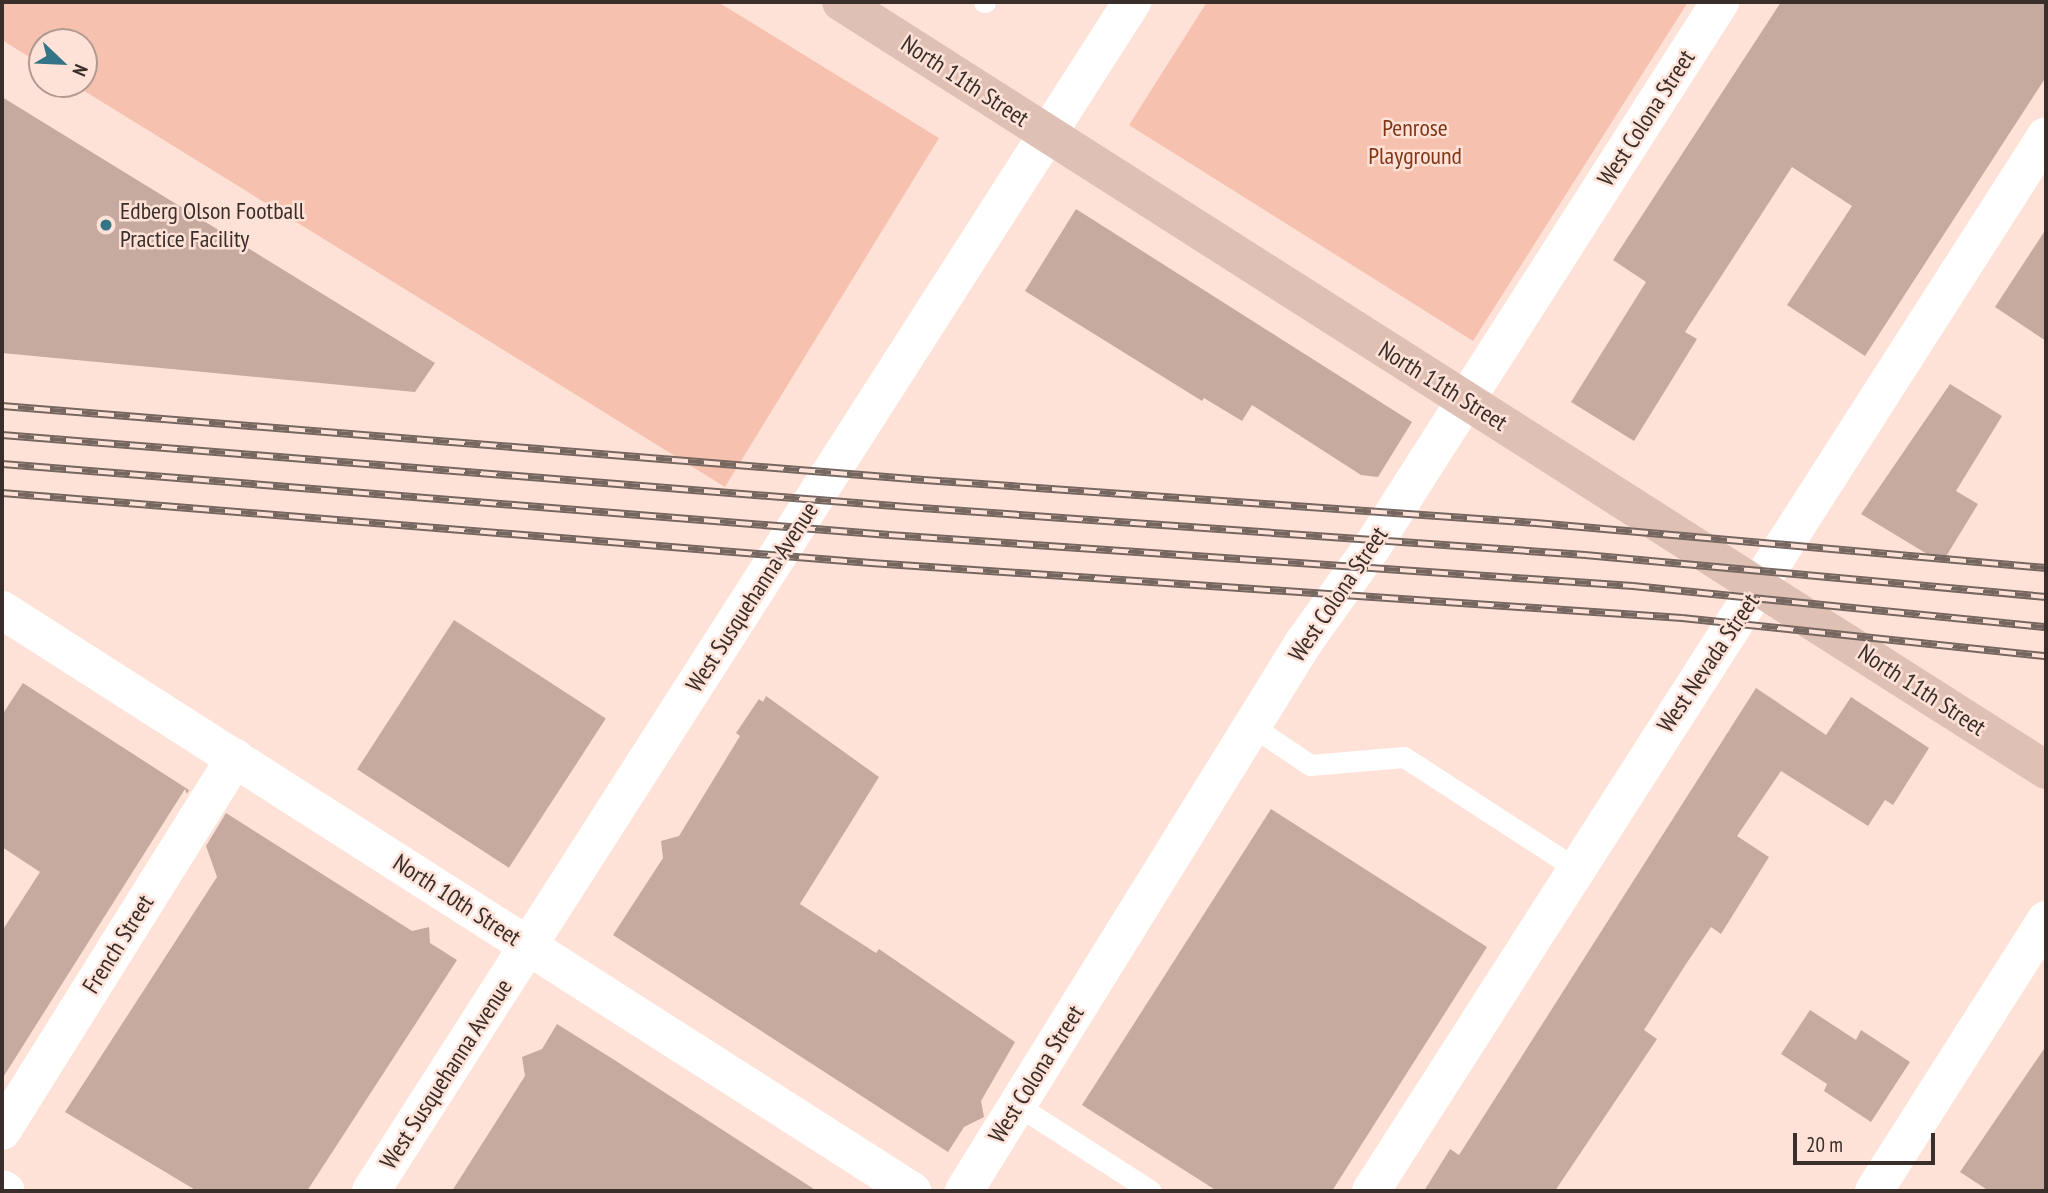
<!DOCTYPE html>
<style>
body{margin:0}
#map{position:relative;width:2048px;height:1193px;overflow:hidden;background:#ffe2d7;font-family:"PT Sans Narrow",sans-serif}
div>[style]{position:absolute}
.green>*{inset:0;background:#f6c2af}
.building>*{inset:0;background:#c6aaa0;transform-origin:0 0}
.service>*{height:21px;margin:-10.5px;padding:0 10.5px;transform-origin:10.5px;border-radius:10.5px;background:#fff}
.minor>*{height:38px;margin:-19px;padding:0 19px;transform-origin:19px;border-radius:19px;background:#fff}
.tertiary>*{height:38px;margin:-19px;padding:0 19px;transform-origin:19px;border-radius:19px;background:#fff}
.secondary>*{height:38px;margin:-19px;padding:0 19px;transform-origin:19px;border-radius:19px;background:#dfc0b4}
.rail>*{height:8px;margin-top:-4px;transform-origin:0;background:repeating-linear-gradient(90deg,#ffe2d7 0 16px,#766660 0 32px);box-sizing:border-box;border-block:2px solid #766660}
.dots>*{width:19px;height:19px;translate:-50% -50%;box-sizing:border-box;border:4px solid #ffe2d7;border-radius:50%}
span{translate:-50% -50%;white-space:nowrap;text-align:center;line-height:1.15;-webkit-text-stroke:5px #ffe2d7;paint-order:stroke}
.street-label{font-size:24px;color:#392e2a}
.park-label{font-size:24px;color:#823514}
.poi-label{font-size:24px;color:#392e2a}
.left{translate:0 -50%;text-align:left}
.frame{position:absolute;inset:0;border:4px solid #392e2a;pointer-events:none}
.north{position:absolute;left:28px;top:28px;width:70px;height:70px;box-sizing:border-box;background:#ffe2d7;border:2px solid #b09a92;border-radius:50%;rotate:113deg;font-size:19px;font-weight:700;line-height:28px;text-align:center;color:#392e2a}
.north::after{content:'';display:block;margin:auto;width:24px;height:32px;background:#347488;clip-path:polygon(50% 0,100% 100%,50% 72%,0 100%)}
.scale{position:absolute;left:1793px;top:1133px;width:142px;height:32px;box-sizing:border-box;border:4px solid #392e2a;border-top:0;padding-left:9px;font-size:21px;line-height:24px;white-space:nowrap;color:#392e2a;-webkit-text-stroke:5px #ffe2d7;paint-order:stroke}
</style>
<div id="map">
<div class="green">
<div style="clip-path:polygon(2px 2px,718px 2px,939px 138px,725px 487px,73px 84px,84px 84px,84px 42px,42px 42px,42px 65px,2px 40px)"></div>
<div style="clip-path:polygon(1207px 2px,1688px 2px,1473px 341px,1129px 125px)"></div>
</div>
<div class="building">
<div style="clip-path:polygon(1781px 2px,2046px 2px,2046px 77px,1865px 356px,1787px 305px,1852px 206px,1792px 167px,1685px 332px,1697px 339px,1634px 441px,1571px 402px,1646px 282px,1613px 260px)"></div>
<div style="clip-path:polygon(2px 97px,435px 363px,415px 392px,2px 353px)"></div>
<div style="clip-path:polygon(1076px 209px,1412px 422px,1378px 477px,1361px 475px,1252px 405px,1242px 421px,1204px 398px,1202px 401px,1025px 291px)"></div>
<div style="clip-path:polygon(2046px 229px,2046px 341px,1995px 307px)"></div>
<div style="clip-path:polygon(1950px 384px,2002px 416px,1956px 491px,1978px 504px,1942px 563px,1861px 514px)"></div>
<div style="left:454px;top:620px;width:181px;height:178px;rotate:33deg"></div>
<div style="clip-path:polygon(23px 683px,189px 790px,187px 794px,185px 789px,2px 1079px,2px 931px,40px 872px,2px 847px,2px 715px)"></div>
<div style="clip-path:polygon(1756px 688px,1826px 735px,1851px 697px,1929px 748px,1893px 805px,1885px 800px,1868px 826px,1781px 771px,1737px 836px,1769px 857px,1721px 934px,1711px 927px,1686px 964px,1644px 1030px,1657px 1039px,1555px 1191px,1424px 1191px,1450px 1149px,1459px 1155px)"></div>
<div style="clip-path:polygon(766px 696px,879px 777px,800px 904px,876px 953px,879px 949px,1015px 1042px,981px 1101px,984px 1117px,964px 1127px,948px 1152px,613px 935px,663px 858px,661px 841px,679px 836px,740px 736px,736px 733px,759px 699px,763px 702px)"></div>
<div style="clip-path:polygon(1271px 809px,1487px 947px,1332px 1191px,1217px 1191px,1082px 1105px)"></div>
<div style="clip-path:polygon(226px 813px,412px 931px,429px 927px,430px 943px,457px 960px,307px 1191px,197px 1191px,65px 1112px,217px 877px,206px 846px)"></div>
<div style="clip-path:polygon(1810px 1010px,1856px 1040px,1861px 1030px,1910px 1062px,1871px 1122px,1824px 1091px,1827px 1084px,1781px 1054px)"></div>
<div style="clip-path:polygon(557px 1024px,616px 1061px,817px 1191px,452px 1191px,525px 1076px,522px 1057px,542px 1049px)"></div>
<div style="clip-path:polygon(2046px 1046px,2046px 1191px,1989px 1191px,1960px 1172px)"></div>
</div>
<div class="service">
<div style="left:984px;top:2px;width:1px"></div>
<div style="left:1252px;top:726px;width:70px;rotate:33.9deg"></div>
<div style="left:1310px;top:765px;width:94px;rotate:-4.9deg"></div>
<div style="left:1404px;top:757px;width:204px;rotate:33deg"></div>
<div style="left:1017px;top:1105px;width:159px;rotate:32.7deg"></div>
</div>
<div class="minor">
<div style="left:2px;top:610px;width:1080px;rotate:32.56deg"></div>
<div style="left:2px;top:1131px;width:440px;rotate:-58deg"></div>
<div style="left:2px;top:1189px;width:4px;rotate:27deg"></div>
<div style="left:371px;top:1191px;width:1412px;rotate:-57.38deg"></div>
<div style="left:964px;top:1191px;width:646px;rotate:-58.23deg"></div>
<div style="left:1304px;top:642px;width:117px;rotate:-54.4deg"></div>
<div style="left:1372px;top:547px;width:647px;rotate:-57.44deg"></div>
<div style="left:1371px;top:1191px;width:1252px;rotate:-57.39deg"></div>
</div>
<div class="tertiary">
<div style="left:1874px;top:1191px;width:321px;rotate:-57.6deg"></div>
</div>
<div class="secondary">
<div style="left:841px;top:2px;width:1429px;rotate:32.51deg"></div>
</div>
<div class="rail">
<div style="left:2px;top:406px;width:925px;rotate:4.59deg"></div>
<div style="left:924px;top:480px;width:614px;rotate:4.02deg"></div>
<div style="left:1536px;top:523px;width:512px;rotate:5.04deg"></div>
<div style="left:2px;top:435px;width:908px;rotate:4.55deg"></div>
<div style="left:907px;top:507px;width:680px;rotate:4.05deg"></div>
<div style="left:1585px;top:555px;width:463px;rotate:5.2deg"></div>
<div style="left:2px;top:464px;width:890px;rotate:4.58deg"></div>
<div style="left:889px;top:535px;width:746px;rotate:3.92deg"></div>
<div style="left:1633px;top:586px;width:415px;rotate:5.7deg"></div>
<div style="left:2px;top:493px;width:872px;rotate:4.61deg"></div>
<div style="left:871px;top:563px;width:813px;rotate:3.88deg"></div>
<div style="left:1682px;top:618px;width:366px;rotate:6deg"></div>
</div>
<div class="dots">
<div style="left:106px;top:225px;background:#347488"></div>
</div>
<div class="street-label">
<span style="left:965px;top:81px;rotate:33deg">North 11th Street</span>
<span style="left:1646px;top:118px;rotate:-57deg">West Colona Street</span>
<span style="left:1443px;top:386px;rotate:32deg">North 11th Street</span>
<span style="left:1338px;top:594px;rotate:-56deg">West Colona Street</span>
<span style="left:752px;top:597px;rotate:-57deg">West Susquehanna Avenue</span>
<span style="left:1708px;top:663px;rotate:-56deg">West Nevada Street</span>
<span style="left:1922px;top:690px;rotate:33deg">North 11th Street</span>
<span style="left:457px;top:900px;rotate:33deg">North 10th Street</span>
<span style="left:118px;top:944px;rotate:-58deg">French Street</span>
<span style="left:446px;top:1074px;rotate:-57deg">West Susquehanna Avenue</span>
<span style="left:1036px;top:1074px;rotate:-58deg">West Colona Street</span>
</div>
<div class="park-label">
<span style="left:1415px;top:142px">Penrose<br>Playground</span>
</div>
<div class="poi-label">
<span class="left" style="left:120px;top:225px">Edberg Olson Football<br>Practice Facility</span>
</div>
<div class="frame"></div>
<div class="north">N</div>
<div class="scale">20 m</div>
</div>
